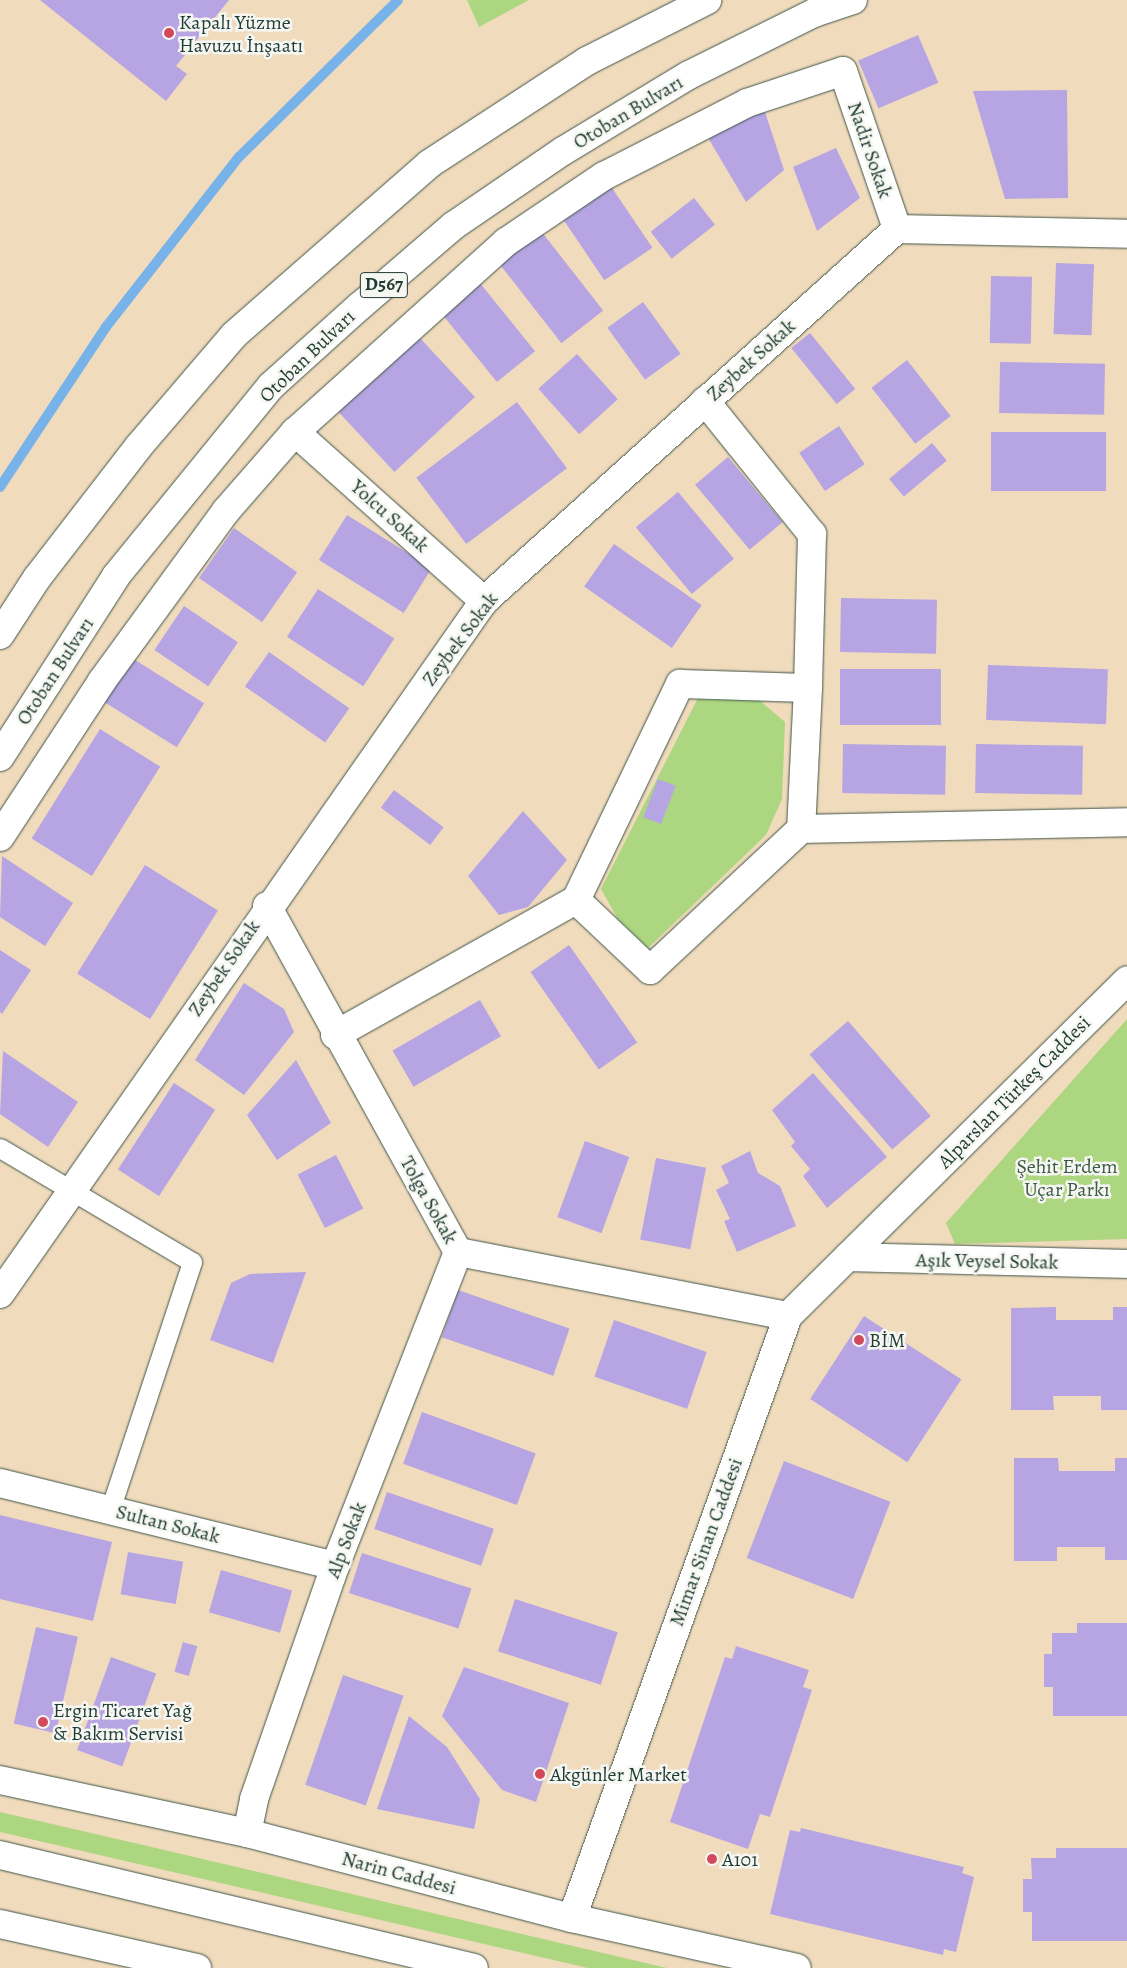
<!DOCTYPE html>
<meta charset="utf-8">
<style>
body{margin:0}
#map{position:relative;width:1127px;height:1968px;overflow:hidden;background:#f1dbbd;font-family:Alegreya,serif}
div>[style]{position:absolute}
.green>*{inset:0;background:#add681}
.stream>*{height:10px;margin:-5px;padding:0 5px;transform-origin:5px;border-radius:5px;background:#77b3e9}
.building>*{inset:0;background:#b6a5e2;transform-origin:0 0}
.roads{filter:drop-shadow(0 0 1px #3e5549) drop-shadow(0 0 1px #3e5549)}
.service>*{height:19px;margin:-9.5px;padding:0 9.5px;transform-origin:9.5px;border-radius:9.5px;background:#fff}
.minor>*{height:28px;margin:-14px;padding:0 14px;transform-origin:14px;border-radius:14px;background:#fff}
.tertiary>*{height:28px;margin:-14px;padding:0 14px;transform-origin:14px;border-radius:14px;background:#fff}
.secondary>*{height:28px;margin:-14px;padding:0 14px;transform-origin:14px;border-radius:14px;background:#fff}
.trunk>*{height:28px;margin:-14px;padding:0 14px;transform-origin:14px;border-radius:14px;background:#fff}
.dots>*{width:14px;height:14px;translate:-50% -50%;box-sizing:border-box;border:2px solid #f6f6f2;border-radius:50%}
span{translate:-50% -50%;white-space:nowrap;text-align:center;line-height:1.15;-webkit-text-stroke:5px #f6f6f2;paint-order:stroke}
.shield-label span{padding:1px 4px;background:#f6f6f2;border:1px solid;border-radius:4px;-webkit-text-stroke-width:0}
.shield-label{font-size:19px;color:#1f3d34;font-weight:700}
.poi-label{font-size:20px;color:#1f3d34}
.left{translate:0 -50%;text-align:left}
.street-label{font-size:20px;color:#1f3d34}
.park-label{font-size:20px;color:#3b5c43}
</style>
<div id="map">
<div class="green">
<div style="clip-path:polygon(467px 0,529px 0,479px 27px)"></div>
<div style="clip-path:polygon(698px 698px,758px 699px,785px 722px,782px 799px,766px 835px,648px 948px,618px 919px,601px 889px)"></div>
<div style="clip-path:polygon(1127px 1019px,1127px 1239px,955px 1244px,946px 1223px)"></div>
<div style="clip-path:polygon(0 1812px,143px 1845px,667px 1968px,588px 1968px,0 1832px)"></div>
</div>
<div class="stream">
<div style="left:0;top:487px;width:192px;rotate:-56.5deg"></div>
<div style="left:106px;top:327px;width:216px;rotate:-52deg"></div>
<div style="left:239px;top:157px;width:223px;rotate:-44.6deg"></div>
</div>
<div class="building">
<div style="clip-path:polygon(40px 0,229px 0,176px 66px,187px 74px,166px 101px)"></div>
<div style="left:918px;top:35px;width:52px;height:65px;rotate:67deg"></div>
<div style="clip-path:polygon(1067px 90px,1068px 198px,1005px 199px,973px 91px)"></div>
<div style="clip-path:polygon(764px 109px,784px 170px,746px 202px,707px 136px)"></div>
<div style="clip-path:polygon(836px 148px,860px 198px,817px 231px,793px 167px)"></div>
<div style="left:606px;top:179px;width:83px;height:58px;rotate:56deg"></div>
<div style="left:694px;top:198px;width:34px;height:55px;rotate:52deg"></div>
<div style="left:541px;top:231px;width:101px;height:53px;rotate:52deg"></div>
<div style="left:1056px;top:263px;width:38px;height:71px;rotate:2deg"></div>
<div style="left:991px;top:276px;width:41px;height:67px;rotate:1deg"></div>
<div style="left:479px;top:282px;width:89px;height:49px;rotate:51deg"></div>
<div style="left:643px;top:302px;width:64px;height:44px;rotate:54deg"></div>
<div style="left:810px;top:333px;width:72px;height:24px;rotate:51deg"></div>
<div style="left:419px;top:337px;width:82px;height:110px;rotate:47deg"></div>
<div style="left:577px;top:354px;width:61px;height:52px;rotate:48deg"></div>
<div style="left:907px;top:360px;width:71px;height:45px;rotate:52deg"></div>
<div style="left:1000px;top:362px;width:105px;height:51px;rotate:1deg"></div>
<div style="left:517px;top:402px;width:83px;height:126px;rotate:53deg"></div>
<div style="left:839px;top:426px;width:46px;height:48px;rotate:56deg"></div>
<div style="left:991px;top:432px;width:115px;height:59px"></div>
<div style="left:932px;top:443px;width:23px;height:56px;rotate:50deg"></div>
<div style="left:728px;top:457px;width:85px;height:43px;rotate:50deg"></div>
<div style="left:678px;top:492px;width:87px;height:55px;rotate:50deg"></div>
<div style="left:347px;top:515px;width:100px;height:53px;rotate:32deg"></div>
<div style="left:234px;top:528px;width:77px;height:61px;rotate:35deg"></div>
<div style="left:614px;top:544px;width:107px;height:52px;rotate:35deg"></div>
<div style="left:318px;top:589px;width:91px;height:57px;rotate:33deg"></div>
<div style="left:841px;top:598px;width:96px;height:54px;rotate:1deg"></div>
<div style="left:184px;top:606px;width:65px;height:53px;rotate:34deg"></div>
<div style="left:269px;top:652px;width:98px;height:42px;rotate:35deg"></div>
<div style="left:127px;top:655px;width:91px;height:52px;rotate:32deg"></div>
<div style="left:988px;top:665px;width:120px;height:55px;rotate:2deg"></div>
<div style="left:941px;top:669px;width:56px;height:101px;rotate:90deg"></div>
<div style="left:100px;top:729px;width:71px;height:129px;rotate:32deg"></div>
<div style="left:843px;top:744px;width:103px;height:49px;rotate:1deg"></div>
<div style="left:976px;top:744px;width:107px;height:49px;rotate:1deg"></div>
<div style="left:658px;top:779px;width:19px;height:41px;rotate:21deg"></div>
<div style="left:394px;top:790px;width:62px;height:22px;rotate:37deg"></div>
<div style="clip-path:polygon(523px 811px,567px 860px,528px 907px,499px 915px,468px 876px)"></div>
<div style="clip-path:polygon(2px 856px,73px 903px,45px 946px,0 917px)"></div>
<div style="left:145px;top:865px;width:86px;height:128px;rotate:32deg"></div>
<div style="left:569px;top:945px;width:119px;height:47px;rotate:55deg"></div>
<div style="clip-path:polygon(0 950px,31px 970px,2px 1014px,0 1012px)"></div>
<div style="clip-path:polygon(244px 983px,284px 1009px,294px 1032px,244px 1095px,195px 1060px)"></div>
<div style="left:480px;top:1000px;width:42px;height:101px;rotate:60deg"></div>
<div style="left:848px;top:1021px;width:126px;height:51px;rotate:49deg"></div>
<div style="clip-path:polygon(3px 1051px,78px 1102px,48px 1147px,0 1114px)"></div>
<div style="clip-path:polygon(296px 1060px,331px 1123px,277px 1160px,247px 1115px)"></div>
<div style="clip-path:polygon(813px 1073px,887px 1157px,827px 1208px,803px 1176px,810px 1169px,791px 1146px,795px 1142px,772px 1110px)"></div>
<div style="left:174px;top:1083px;width:49px;height:103px;rotate:33deg"></div>
<div style="left:585px;top:1141px;width:47px;height:81px;rotate:20deg"></div>
<div style="clip-path:polygon(750px 1151px,758px 1173px,780px 1186px,796px 1226px,737px 1252px,724px 1221px,730px 1219px,716px 1190px,729px 1183px,721px 1166px)"></div>
<div style="left:336px;top:1155px;width:60px;height:43px;rotate:63deg"></div>
<div style="left:656px;top:1158px;width:51px;height:83px;rotate:11deg"></div>
<div style="clip-path:polygon(306px 1272px,273px 1363px,210px 1340px,231px 1283px,250px 1274px)"></div>
<div style="left:458px;top:1290px;width:118px;height:50px;rotate:19deg"></div>
<div style="clip-path:polygon(1056px 1307px,1056px 1320px,1113px 1320px,1113px 1307px,1127px 1307px,1127px 1410px,1101px 1410px,1101px 1396px,1053px 1396px,1054px 1410px,1011px 1410px,1011px 1308px)"></div>
<div style="left:864px;top:1316px;width:116px;height:99px;rotate:33deg"></div>
<div style="left:614px;top:1320px;width:98px;height:60px;rotate:19deg"></div>
<div style="left:422px;top:1412px;width:121px;height:55px;rotate:20deg"></div>
<div style="clip-path:polygon(1014px 1458px,1058px 1458px,1059px 1471px,1115px 1471px,1115px 1458px,1127px 1458px,1127px 1560px,1105px 1560px,1105px 1547px,1057px 1547px,1057px 1561px,1014px 1561px)"></div>
<div style="left:784px;top:1461px;width:114px;height:104px;rotate:21deg"></div>
<div style="left:387px;top:1492px;width:113px;height:39px;rotate:19deg"></div>
<div style="clip-path:polygon(0 1515px,112px 1542px,93px 1621px,0 1599px)"></div>
<div style="left:128px;top:1552px;width:56px;height:43px;rotate:10deg"></div>
<div style="left:362px;top:1553px;width:115px;height:42px;rotate:18deg"></div>
<div style="left:221px;top:1570px;width:74px;height:44px;rotate:16deg"></div>
<div style="left:515px;top:1599px;width:108px;height:55px;rotate:18deg"></div>
<div style="clip-path:polygon(1077px 1623px,1127px 1623px,1127px 1716px,1053px 1716px,1053px 1687px,1044px 1687px,1044px 1654px,1052px 1654px,1052px 1633px,1077px 1633px)"></div>
<div style="left:36px;top:1627px;width:43px;height:99px;rotate:13deg"></div>
<div style="left:183px;top:1642px;width:15px;height:31px;rotate:16deg"></div>
<div style="clip-path:polygon(736px 1646px,809px 1670px,803px 1687px,812px 1690px,770px 1817px,760px 1814px,748px 1849px,670px 1822px,725px 1657px,732px 1659px)"></div>
<div style="left:111px;top:1657px;width:48px;height:99px;rotate:20deg"></div>
<div style="clip-path:polygon(464px 1667px,569px 1703px,536px 1802px,502px 1790px,442px 1716px)"></div>
<div style="left:343px;top:1675px;width:64px;height:116px;rotate:19deg"></div>
<div style="clip-path:polygon(409px 1716px,447px 1747px,480px 1799px,474px 1829px,377px 1809px)"></div>
<div style="clip-path:polygon(801px 1828px,964px 1867px,962px 1873px,974px 1877px,956px 1952px,944px 1949px,943px 1955px,770px 1914px,790px 1830px,800px 1832px)"></div>
<div style="clip-path:polygon(1056px 1848px,1127px 1848px,1127px 1941px,1032px 1941px,1032px 1912px,1023px 1912px,1023px 1879px,1032px 1879px,1031px 1858px,1056px 1858px)"></div>
</div>
<div class="roads">
<div class="service">
<div style="left:0;top:1148px;width:223px;rotate:30.7deg"></div>
<div style="left:192px;top:1262px;width:261px;rotate:108.3deg"></div>
</div>
<div class="minor">
<div style="left:705px;top:401px;width:171px;rotate:51.2deg"></div>
<div style="left:812px;top:534px;width:154px;rotate:91.5deg"></div>
<div style="left:295px;top:432px;width:254px;rotate:41.8deg"></div>
<div style="left:0;top:837px;width:186px;rotate:-56.8deg"></div>
<div style="left:102px;top:681px;width:210px;rotate:-53.9deg"></div>
<div style="left:226px;top:511px;width:105px;rotate:-48.9deg"></div>
<div style="left:295px;top:432px;width:284px;rotate:-42deg"></div>
<div style="left:506px;top:242px;width:118px;rotate:-34deg"></div>
<div style="left:604px;top:176px;width:161px;rotate:-27deg"></div>
<div style="left:747px;top:103px;width:101px;rotate:-18.4deg"></div>
<div style="left:843px;top:71px;width:167px;rotate:71.1deg"></div>
<div style="left:576px;top:900px;width:240px;rotate:-64.3deg"></div>
<div style="left:680px;top:684px;width:128px;rotate:1.8deg"></div>
<div style="left:808px;top:688px;width:141px;rotate:92.8deg"></div>
<div style="left:267px;top:906px;width:395px;rotate:61.1deg"></div>
<div style="left:458px;top:1252px;width:336px;rotate:11deg"></div>
<div style="left:335px;top:1035px;width:276px;rotate:-29.3deg"></div>
<div style="left:576px;top:900px;width:102px;rotate:43.4deg"></div>
<div style="left:650px;top:970px;width:207px;rotate:-43deg"></div>
<div style="left:801px;top:829px;width:326px;rotate:-1.2deg"></div>
<div style="left:848px;top:1257px;width:279px;rotate:1.4deg"></div>
<div style="left:0;top:1294px;width:845px;rotate:-55.07deg"></div>
<div style="left:484px;top:601px;width:556px;rotate:-42.01deg"></div>
<div style="left:897px;top:229px;width:230px;rotate:1.2deg"></div>
<div style="left:0;top:1483px;width:345px;rotate:13.9deg"></div>
<div style="left:247px;top:1833px;width:35px;rotate:-78deg"></div>
<div style="left:254px;top:1799px;width:247px;rotate:-70.8deg"></div>
<div style="left:335px;top:1566px;width:337px;rotate:-68.6deg"></div>
<div style="left:0;top:1924px;width:202px;rotate:12.6deg"></div>
</div>
<div class="tertiary">
<div style="left:572px;top:1918px;width:640px;rotate:-70.26deg"></div>
<div style="left:788px;top:1316px;width:477px;rotate:-44.7deg"></div>
</div>
<div class="secondary">
<div style="left:0;top:1780px;width:253px;rotate:12.1deg"></div>
<div style="left:247px;top:1833px;width:336px;rotate:14.7deg"></div>
<div style="left:572px;top:1918px;width:230px;rotate:12.5deg"></div>
<div style="left:0;top:1855px;width:487px;rotate:13.4deg"></div>
</div>
<div class="trunk">
<div style="left:0;top:635px;width:68px;rotate:-57deg"></div>
<div style="left:37px;top:578px;width:167px;rotate:-52.3deg"></div>
<div style="left:139px;top:446px;width:146px;rotate:-49.4deg"></div>
<div style="left:234px;top:335px;width:259px;rotate:-41.2deg"></div>
<div style="left:429px;top:164px;width:189px;rotate:-33.1deg"></div>
<div style="left:587px;top:61px;width:135px;rotate:-26.9deg"></div>
<div style="left:0;top:757px;width:215px;rotate:-57.3deg"></div>
<div style="left:116px;top:576px;width:245px;rotate:-50.8deg"></div>
<div style="left:271px;top:386px;width:120px;rotate:-42deg"></div>
<div style="left:360px;top:306px;width:123px;rotate:-40.7deg"></div>
<div style="left:453px;top:226px;width:133px;rotate:-34.3deg"></div>
<div style="left:563px;top:151px;width:147px;rotate:-31.1deg"></div>
<div style="left:689px;top:75px;width:140px;rotate:-26.4deg"></div>
<div style="left:814px;top:13px;width:41px;rotate:-18.4deg"></div>
</div>
</div>
<div class="dots">
<div style="left:169px;top:33px;background:#d1495b"></div>
<div style="left:859px;top:1340px;background:#d1495b"></div>
<div style="left:43px;top:1722px;background:#d1495b"></div>
<div style="left:540px;top:1774px;background:#d1495b"></div>
<div style="left:712px;top:1859px;background:#d1495b"></div>
</div>
<div class="shield-label">
<span style="left:384px;top:285px">D567</span>
</div>
<div class="poi-label">
<span class="left" style="left:179px;top:34px">Kapalı Yüzme<br>Havuzu İnşaatı</span>
<span class="left" style="left:869px;top:1340px">BİM</span>
<span class="left" style="left:53px;top:1722px">Ergin Ticaret Yağ<br>&amp; Bakım Servisi</span>
<span class="left" style="left:550px;top:1774px">Akgünler Market</span>
<span class="left" style="left:722px;top:1859px">A101</span>
</div>
<div class="street-label">
<span style="left:628px;top:112px;rotate:-31deg">Otoban Bulvarı</span>
<span style="left:870px;top:150px;rotate:71deg">Nadir Sokak</span>
<span style="left:307px;top:356px;rotate:-44deg">Otoban Bulvarı</span>
<span style="left:751px;top:360px;rotate:-42deg">Zeybek Sokak</span>
<span style="left:390px;top:516px;rotate:42deg">Yolcu Sokak</span>
<span style="left:460px;top:639px;rotate:-53deg">Zeybek Sokak</span>
<span style="left:55px;top:671px;rotate:-57deg">Otoban Bulvarı</span>
<span style="left:224px;top:968px;rotate:-56deg">Zeybek Sokak</span>
<span style="left:1014px;top:1092px;rotate:-45deg">Alparslan Türkeş Caddesi</span>
<span style="left:429px;top:1200px;rotate:61deg">Tolga Sokak</span>
<span style="left:987px;top:1261px;rotate:1deg">Aşık Veysel Sokak</span>
<span style="left:168px;top:1524px;rotate:14deg">Sultan Sokak</span>
<span style="left:346px;top:1540px;rotate:-69deg">Alp Sokak</span>
<span style="left:706px;top:1542px;rotate:-70deg">Mimar Sinan Caddesi</span>
<span style="left:399px;top:1873px;rotate:15deg">Narin Caddesi</span>
</div>
<div class="park-label">
<span style="left:1067px;top:1178px">Şehit Erdem<br>Uçar Parkı</span>
</div>
</div>
